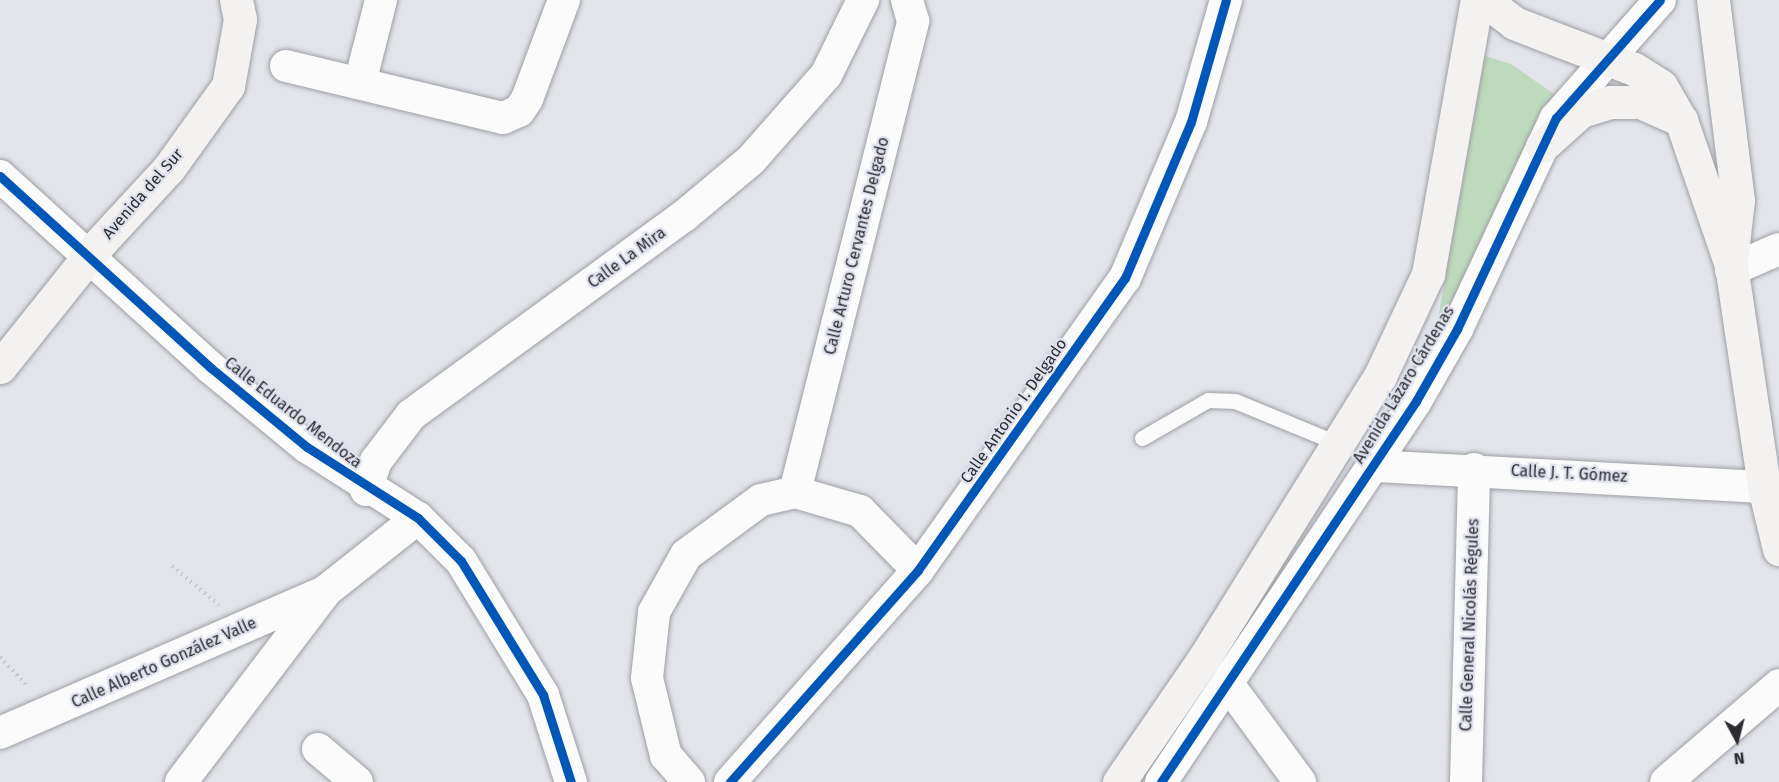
<!DOCTYPE html>
<meta charset="utf-8">
<style>
body{margin:0}
#map{position:relative;width:1779px;height:782px;overflow:hidden;background:#e2e4ea;font-family:"Fira Sans",sans-serif}
div>[style]{position:absolute}
.green>*{inset:0;background:#bedabd}
.path>*{height:4px;margin-top:-2px;transform-origin:0;background:repeating-linear-gradient(90deg,#c3c4c6 0 1.5px,transparent 0 6px)}
.roads{filter:drop-shadow(0 0 2px #9d9fa3) drop-shadow(0 0 2px #9d9fa3)}
.lane>*{height:15px;margin:-7.5px;padding:0 7.5px;transform-origin:7.5px;border-radius:7.5px;background:#fbfbfc}
.street>*{height:32px;margin:-16px;padding:0 16px;transform-origin:16px;border-radius:16px;background:#fbfbfc}
.secondary>*{height:33px;margin:-16.5px;padding:0 16.5px;transform-origin:16.5px;border-radius:16.5px;background:#f3f2f1}
.cycleway>*{height:9px;margin:-4.5px;padding:0 4.5px;transform-origin:4.5px;border-radius:4.5px;background:#0057b8}
span{translate:-50% -50%;white-space:nowrap;text-align:center;line-height:1.15;-webkit-text-stroke:4.5px #dfe2ed;paint-order:stroke}
.street-label{font-size:16px;color:#2b2c30}
.north{position:absolute;left:1707px;top:710px;width:60px;height:60px;-webkit-text-stroke:4px #dfe2ed;paint-order:stroke;rotate:173deg;font-size:16px;font-weight:700;line-height:24px;text-align:center;color:#2b2c30}
.north::after{content:'';display:block;margin:auto;width:21px;height:27px;background:#2b2c30;clip-path:polygon(50% 0,100% 100%,50% 72%,0 100%)}
</style>
<div id="map">
<div class="green">
<div style="clip-path:polygon(1485px 56px,1511px 64px,1557px 96px,1465px 298px,1350px 474px,1437px 324px)"></div>
</div>
<div class="path">
<div style="left:172px;top:566px;width:61px;rotate:39.7deg"></div>
<div style="left:0;top:657px;width:42px;rotate:46.9deg"></div>
</div>
<div class="roads">
<div class="lane">
<div style="left:1142px;top:438px;width:76px;rotate:-29.9deg"></div>
<div style="left:1208px;top:400px;width:27px;rotate:2deg"></div>
<div style="left:1235px;top:401px;width:110px;rotate:22.4deg"></div>
</div>
<div class="street">
<div style="left:286px;top:66px;width:223px;rotate:13.5deg"></div>
<div style="left:503px;top:118px;width:17px;rotate:-24deg"></div>
<div style="left:519px;top:111px;width:14px;rotate:-56deg"></div>
<div style="left:527px;top:99px;width:106px;rotate:-69.5deg"></div>
<div style="left:360px;top:83px;width:86px;rotate:-75.8deg"></div>
<div style="left:0;top:176px;width:285px;rotate:42.3deg"></div>
<div style="left:211px;top:368px;width:124px;rotate:39.5deg"></div>
<div style="left:307px;top:447px;width:132px;rotate:32.6deg"></div>
<div style="left:418px;top:518px;width:61px;rotate:45deg"></div>
<div style="left:461px;top:561px;width:157px;rotate:58.5deg"></div>
<div style="left:543px;top:695px;width:91px;rotate:72.2deg"></div>
<div style="left:1731px;top:270px;width:52px;rotate:-23.6deg"></div>
<div style="left:1374px;top:466px;width:391px;rotate:3.1deg"></div>
<div style="left:366px;top:490px;width:31px;rotate:-71deg"></div>
<div style="left:376px;top:461px;width:58px;rotate:-52.7deg"></div>
<div style="left:411px;top:415px;width:338px;rotate:-36.1deg"></div>
<div style="left:684px;top:216px;width:87px;rotate:-39.9deg"></div>
<div style="left:751px;top:160px;width:113px;rotate:-48.6deg"></div>
<div style="left:826px;top:75px;width:84px;rotate:-63.7deg"></div>
<div style="left:795px;top:492px;width:486px;rotate:-75.9deg"></div>
<div style="left:913px;top:21px;width:22px;rotate:-106deg"></div>
<div style="left:1228px;top:684px;width:122px;rotate:53.7deg"></div>
<div style="left:0;top:733px;width:353px;rotate:-23.5deg"></div>
<div style="left:318px;top:749px;width:51px;rotate:40.2deg"></div>
<div style="left:181px;top:782px;width:241px;rotate:-52.8deg"></div>
<div style="left:327px;top:590px;width:116px;rotate:-38.4deg"></div>
<div style="left:689px;top:782px;width:35px;rotate:-131deg"></div>
<div style="left:666px;top:756px;width:80px;rotate:-103.7deg"></div>
<div style="left:647px;top:678px;width:66px;rotate:-83.9deg"></div>
<div style="left:654px;top:612px;width:65px;rotate:-60.7deg"></div>
<div style="left:686px;top:555px;width:93px;rotate:-36.3deg"></div>
<div style="left:761px;top:500px;width:35px;rotate:-13deg"></div>
<div style="left:795px;top:492px;width:68px;rotate:16.3deg"></div>
<div style="left:860px;top:511px;width:83px;rotate:45.5deg"></div>
<div style="left:730px;top:782px;width:283px;rotate:-48.4deg"></div>
<div style="left:918px;top:570px;width:358px;rotate:-54.7deg"></div>
<div style="left:1125px;top:278px;width:169px;rotate:-67.1deg"></div>
<div style="left:1191px;top:122px;width:127px;rotate:-74deg"></div>
<div style="left:1161px;top:782px;width:458px;rotate:-56.2deg"></div>
<div style="left:1416px;top:401px;width:83px;rotate:-60.3deg"></div>
<div style="left:1457px;top:329px;width:233px;rotate:-64.9deg"></div>
<div style="left:1556px;top:118px;width:157px;rotate:-48.6deg"></div>
<div style="left:1466px;top:782px;width:313px;rotate:-88.5deg"></div>
<div style="left:1666px;top:782px;width:149px;rotate:-40.6deg"></div>
</div>
<div class="secondary">
<div style="left:1484px;top:0;width:38px;rotate:37deg"></div>
<div style="left:1514px;top:23px;width:129px;rotate:21deg"></div>
<div style="left:1634px;top:69px;width:32px;rotate:32deg"></div>
<div style="left:1661px;top:86px;width:39px;rotate:60deg"></div>
<div style="left:1681px;top:120px;width:153px;rotate:71deg"></div>
<div style="left:1731px;top:265px;width:224px;rotate:81.5deg"></div>
<div style="left:1764px;top:487px;width:64px;rotate:76.4deg"></div>
<div style="left:1713px;top:0;width:202px;rotate:82.9deg"></div>
<div style="left:1738px;top:200px;width:61px;rotate:96.5deg"></div>
<div style="left:1542px;top:146px;width:52px;rotate:-41.9deg"></div>
<div style="left:1581px;top:111px;width:30px;rotate:-17deg"></div>
<div style="left:1610px;top:102px;width:30px"></div>
<div style="left:1640px;top:102px;width:45px;rotate:23.7deg"></div>
<div style="left:0;top:367px;width:155px;rotate:-51.3deg"></div>
<div style="left:97px;top:246px;width:106px;rotate:-47.3deg"></div>
<div style="left:169px;top:168px;width:101px;rotate:-54.3deg"></div>
<div style="left:228px;top:86px;width:68px;rotate:-79.8deg"></div>
<div style="left:240px;top:19px;width:19px;rotate:-102deg"></div>
<div style="left:1119px;top:782px;width:152px;rotate:-55.5deg"></div>
<div style="left:1205px;top:657px;width:331px;rotate:-58.1deg"></div>
<div style="left:1380px;top:376px;width:113px;rotate:-64.8deg"></div>
<div style="left:1428px;top:274px;width:278px;rotate:-79.9deg"></div>
</div>
</div>
<div class="cycleway">
<div style="left:0;top:176px;width:285px;rotate:42.3deg"></div>
<div style="left:211px;top:368px;width:124px;rotate:39.5deg"></div>
<div style="left:307px;top:447px;width:132px;rotate:32.6deg"></div>
<div style="left:418px;top:518px;width:61px;rotate:45deg"></div>
<div style="left:461px;top:561px;width:157px;rotate:58.5deg"></div>
<div style="left:543px;top:695px;width:91px;rotate:72.2deg"></div>
<div style="left:730px;top:782px;width:283px;rotate:-48.4deg"></div>
<div style="left:918px;top:570px;width:358px;rotate:-54.7deg"></div>
<div style="left:1125px;top:278px;width:169px;rotate:-67.1deg"></div>
<div style="left:1191px;top:122px;width:127px;rotate:-74deg"></div>
<div style="left:1161px;top:782px;width:458px;rotate:-56.2deg"></div>
<div style="left:1416px;top:401px;width:83px;rotate:-60.3deg"></div>
<div style="left:1457px;top:329px;width:233px;rotate:-64.9deg"></div>
<div style="left:1556px;top:118px;width:157px;rotate:-48.6deg"></div>
</div>
<div class="street-label">
<span style="left:143px;top:194px;rotate:-49deg">Avenida del Sur</span>
<span style="left:857px;top:246px;rotate:-76deg">Calle Arturo Cervantes Delgado</span>
<span style="left:627px;top:258px;rotate:-36deg">Calle La Mira</span>
<span style="left:1404px;top:385px;rotate:-59deg">Avenida Lázaro Cárdenas</span>
<span style="left:1014px;top:411px;rotate:-55deg">Calle Antonio I. Delgado</span>
<span style="left:293px;top:413px;rotate:38deg">Calle Eduardo Mendoza</span>
<span style="left:1569px;top:474px;rotate:3deg">Calle J. T. Gómez</span>
<span style="left:1470px;top:625px;rotate:-88deg">Calle General Nicolás Régules</span>
<span style="left:164px;top:663px;rotate:-24deg">Calle Alberto González Valle</span>
</div>
<div class="north">N</div>
</div>
